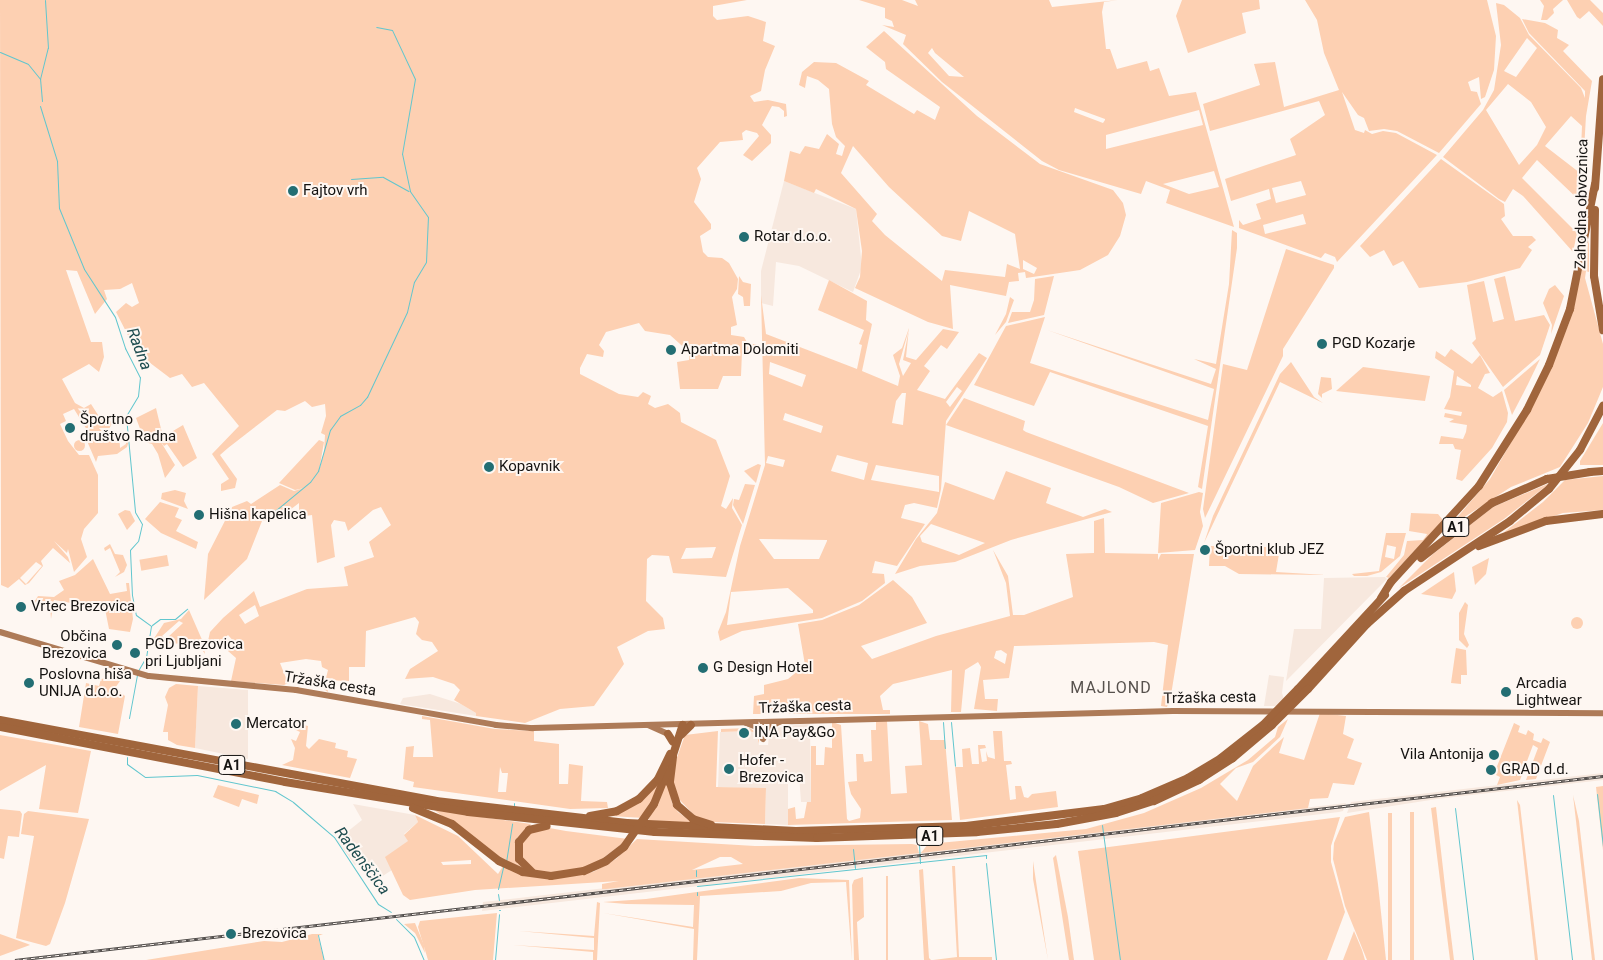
<!DOCTYPE html>
<meta charset="utf-8">
<style>
body{margin:0}
#map{position:relative;width:1603px;height:960px;overflow:hidden;background:#fef7f2;font-family:Roboto,sans-serif}
div>[style]{position:absolute}
.built>*{inset:0;background:#f7e8de}
.green>*{inset:0;background:#fdd0b2;transform-origin:0 0}
.round{border-radius:50%}
.stream>*{height:1px;margin:-0.5px;padding:0 0.5px;transform-origin:0.5px;border-radius:0.5px;background:#61c6ce}
.major>*{height:6px;margin:-3px;padding:0 3px;transform-origin:3px;border-radius:3px;background:#ae7b58}
.highway>*{height:8px;margin:-4px;padding:0 4px;transform-origin:4px;border-radius:4px;background:#a0653c}
.rail>*{height:3px;margin-top:-1.5px;transform-origin:0;background:repeating-linear-gradient(90deg,#fef7f2 0 4px,#4d4947 0 8px);box-sizing:border-box;border-block:1px solid #4d4947}
.highway-bridge>*{height:8px;margin:-4px;padding:0 4px;transform-origin:4px;border-radius:4px;background:#a0653c}
.dots>*{width:14px;height:14px;translate:-50% -50%;box-sizing:border-box;border:2px solid #fef7f2;border-radius:50%}
span{translate:-50% -50%;white-space:nowrap;text-align:center;line-height:1.15;-webkit-text-stroke:4px #fef7f2;paint-order:stroke}
.shield-label span{padding:1px 4px;background:#fef7f2;border:1px solid;border-radius:4px;-webkit-text-stroke-width:0}
.shield-label{font-size:14px;color:#151311;font-weight:700}
.poi-label{font-size:15px;color:#151311}
.left{translate:0 -50%;text-align:left}
.right{translate:-100% -50%;text-align:right}
.street-label{font-size:15px;color:#151311}
.water-label{font-size:16px;color:#1d4b4e;font-style:italic}
.neighbourhood-label{font-size:16px;color:#57514d;letter-spacing:1px}
</style>
<div id="map">
<div class="built">
<div style="clip-path:polygon(784px 181px,856px 209px,862px 267px,853px 292px,799px 266px,776px 262px,773px 306px,761px 303px,761px 271px)"></div>
<div style="clip-path:polygon(1385px 577px,1387px 579px,1286px 681px,1294px 629px,1321px 629px,1324px 578px)"></div>
<div style="clip-path:polygon(1269px 675px,1284px 677px,1282px 693px,1286px 706px,1264px 706px)"></div>
<div style="clip-path:polygon(198px 686px,248px 690px,248px 759px,195px 748px)"></div>
<div style="clip-path:polygon(430px 694px,461px 704px,476px 713px,476px 716px,400px 704px,403px 698px)"></div>
<div style="clip-path:polygon(810px 723px,811px 802px,801px 802px,799px 775px,788px 774px,788px 825px,765px 824px,766px 789px,718px 787px,720px 732px,749px 731px,756px 733px,759px 745px,768px 745px,769px 733px,775px 728px)"></div>
<div style="clip-path:polygon(1603px 773px,1603px 780px,1437px 799px,1347px 813px,1351px 802px)"></div>
<div style="clip-path:polygon(1346px 803px,1343px 811px,1339px 812px,482px 911px,483px 902px)"></div>
<div style="clip-path:polygon(353px 804px,415px 815px,418px 822px,404px 834px,409px 841px,386px 857px,392px 870px,378px 879px,364px 859px,355px 865px,337px 840px,362px 820px)"></div>
</div>
<div class="green">
<div style="clip-path:polygon(evenodd,0 0,747px 0,713px 6px,713px 16px,717px 20px,748px 16px,766px 22px,763px 41px,775px 46px,765px 70px,761px 91px,750px 96px,754px 102px,768px 100px,786px 104px,787px 116px,784px 117px,784px 111px,779px 107px,772px 106px,762px 125px,771px 135px,771px 143px,752px 161px,743px 155px,759px 136px,757px 133px,746px 130px,742px 133px,743px 140px,720px 142px,697px 168px,701px 179px,694px 202px,711px 224px,711px 229px,700px 236px,703px 252px,708px 257px,722px 258px,729px 263px,738px 279px,737px 289px,732px 297px,737px 325px,731px 327px,731px 335px,744px 337px,748px 344px,756px 344px,756px 352px,742px 352px,741px 376px,723px 376px,718px 389px,680px 389px,677px 362px,689px 360px,689px 352px,670px 335px,645px 331px,639px 323px,606px 332px,599px 345px,604px 351px,603px 357px,587px 354px,580px 368px,580px 374px,619px 394px,638px 397px,643px 392px,651px 396px,648px 404px,655px 408px,668px 404px,680px 413px,681px 422px,716px 440px,730px 476px,721px 506px,726px 509px,733px 498px,732px 508px,742px 525px,726px 577px,673px 573px,669px 556px,652px 555px,647px 559px,646px 601px,663px 618px,665px 629px,648px 631px,617px 647px,624px 664px,594px 706px,560px 709px,525px 723px,476px 716px,476px 713px,454px 700px,460px 690px,454px 684px,433px 677px,405px 679px,410px 669px,438px 651px,432px 642px,422px 640px,416px 634px,419px 622px,415px 617px,366px 631px,365px 667px,349px 667px,349px 681px,326px 680px,328px 692px,311px 680px,326px 678px,328px 670px,322px 667px,321px 661px,306px 659px,280px 663px,288px 683px,284px 685px,231px 681px,236px 658px,228px 651px,236px 644px,228px 635px,217px 644px,215px 640px,208px 641px,210px 632px,223px 618px,254px 591px,260px 607px,307px 589px,348px 586px,344px 567px,374px 557px,369px 542px,391px 525px,381px 507px,373px 510px,348px 531px,345px 522px,334px 520px,331px 525px,335px 557px,317px 563px,312px 515px,299px 517px,299px 503px,278px 519px,262px 521px,247px 559px,204px 600px,208px 554px,232px 507px,247px 501px,251px 504px,280px 485px,294px 491px,304px 488px,295px 490px,279px 483px,319px 440px,324px 442px,319px 471px,324px 452px,325px 435px,321px 433px,326px 416px,325px 404px,312px 407px,305px 401px,285px 411px,277px 410px,228px 448px,220px 455px,237px 479px,235px 488px,221px 491px,221px 484px,229px 479px,212px 454px,239px 426px,204px 383px,192px 387px,182px 374px,170px 378px,137px 353px,116px 312px,126px 303px,132px 307px,139px 303px,132px 283px,120px 289px,104px 290px,107px 299px,95px 314px,77px 271px,66px 270px,91px 342px,102px 342px,104px 357px,99px 372px,89px 364px,62px 379px,75px 403px,84px 408px,91px 404px,100px 418px,113px 422px,106px 434px,119px 433px,120px 448px,126px 444px,125px 433px,129px 433px,129px 441px,127px 447px,117px 454px,98px 456px,96px 462px,87px 441px,92px 438px,74px 409px,63px 414px,66px 421px,60px 424px,68px 441px,79px 455px,89px 455px,98px 475px,98px 513px,84px 529px,81px 539px,87px 557px,74px 572px,68px 549px,67px 553px,54px 541px,68px 557px,70px 563px,53px 548px,41px 561px,43px 566px,29px 583px,25px 585px,19px 579px,8px 588px,1px 585px,0 0,716px 547px,712px 558px,681px 559px,686px 548px,716px 547px,0 0,36px 562px,42px 566px,26px 584px,20px 578px,36px 562px,0 0,255px 605px,259px 616px,245px 624px,239px 615px,255px 605px)"></div>
<div style="clip-path:polygon(evenodd,859px 0,902px 0,918px 6px,915px 0,1049px 0,1052px 7px,1118px 0,1104px 2px,1102px 12px,1106px 49px,1110px 49px,1117px 69px,1147px 61px,1150px 71px,1159px 68px,1169px 96px,1196px 92px,1234px 227px,1166px 203px,1170px 190px,1146px 181px,1141px 194px,1059px 170px,1042px 161px,942px 82px,903px 44px,906px 35px,882px 25px,894px 27px,892px 21px,885px 18px,885px 8px,859px 0,932px 48px,935px 53px,964px 77px,949px 76px,928px 53px,932px 48px,859px 0,1075px 108px,1105px 119px,1105px 120px,1103px 123px,1074px 112px,1075px 108px,859px 0,1199px 110px,1203px 125px,1106px 149px,1106px 135px,1199px 110px,859px 0,1214px 171px,1219px 187px,1189px 194px,1163px 184px,1214px 171px)"></div>
<div style="clip-path:polygon(1182px 0,1259px 0,1260px 9px,1242px 13px,1246px 33px,1188px 53px,1176px 16px)"></div>
<div style="clip-path:polygon(evenodd,1305px 0,1487px 0,1496px 36px,1494px 70px,1485px 97px,1481px 99px,1479px 77px,1468px 82px,1471px 91px,1477px 92px,1481px 104px,1439px 153px,1397px 131px,1384px 129px,1369px 131px,1364px 118px,1358px 115px,1342px 92px,1355px 130px,1364px 133px,1365px 130px,1372px 134px,1383px 131px,1396px 133px,1437px 155px,1337px 262px,1335px 257px,1325px 253px,1321px 258px,1239px 228px,1239px 220px,1243px 225px,1261px 219px,1256px 204px,1271px 199px,1269px 189px,1231px 201px,1225px 179px,1296px 155px,1290px 139px,1325px 115px,1319px 101px,1210px 131px,1203px 104px,1260px 85px,1254px 64px,1275px 62px,1284px 107px,1339px 90px,1324px 53px,1317px 20px,1305px 0,1301px 181px,1306px 195px,1276px 203px,1272px 188px,1301px 181px,1305px 0,1303px 214px,1306px 224px,1265px 234px,1263px 225px,1303px 214px)"></div>
<div style="clip-path:polygon(1540px 0,1563px 0,1553px 9px,1554px 13px,1547px 20px,1541px 20px,1544px 6px)"></div>
<div style="clip-path:polygon(1567px 0,1590px 0,1603px 13px,1603px 26px,1589px 11px,1580px 19px,1577px 17px)"></div>
<div style="clip-path:polygon(evenodd,1496px 3px,1504px 5px,1520px 18px,1529px 35px,1581px 88px,1585px 98px,1585px 91px,1529px 33px,1522px 19px,1545px 23px,1558px 30px,1557px 38px,1569px 45px,1563px 51px,1592px 81px,1586px 116px,1581px 202px,1537px 160px,1522px 178px,1577px 233px,1573px 252px,1523px 196px,1513px 189px,1505px 202px,1499px 199px,1443px 157px,1483px 110px,1494px 90px,1501px 45px,1496px 3px,1527px 38px,1537px 48px,1516px 77px,1504px 71px,1527px 38px,1496px 3px,1508px 84px,1531px 102px,1546px 127px,1537px 145px,1519px 165px,1486px 110px,1508px 84px,1496px 3px,1571px 116px,1582px 126px,1580px 173px,1545px 146px,1571px 116px)"></div>
<div style="clip-path:polygon(evenodd,884px 31px,977px 116px,1040px 164px,1113px 190px,1123px 203px,1126px 215px,1120px 236px,1108px 255px,1080px 270px,1026px 278px,1025px 272px,1018px 273px,1019px 281px,1009px 282px,1006px 296px,950px 285px,953px 329px,928px 322px,855px 288px,860px 277px,862px 251px,856px 209px,816px 189px,814px 193px,784px 181px,790px 151px,800px 154px,805px 146px,819px 149px,827px 134px,839px 144px,836px 154px,842px 156px,845px 146px,836px 137px,832px 124px,829px 89px,818px 80px,807px 76px,805px 88px,799px 85px,802px 72px,814px 62px,836px 63px,869px 81px,866px 85px,914px 114px,917px 110px,935px 120px,940px 107px,886px 69px,885px 62px,866px 47px,884px 31px,853px 146px,889px 187px,942px 236px,961px 241px,969px 211px,1015px 234px,1020px 269px,1007px 264px,1005px 277px,945px 270px,942px 281px,885px 235px,872px 221px,877px 214px,841px 173px,853px 146px,884px 31px,1023px 260px,1037px 268px,1034px 274px,1023px 269px,1023px 260px)"></div>
<div style="clip-path:polygon(1441px 159px,1504px 204px,1505px 216px,1501px 219px,1513px 236px,1532px 236px,1536px 240px,1528px 247px,1532px 250px,1520px 268px,1467px 282px,1419px 288px,1403px 261px,1393px 266px,1384px 250px,1370px 257px,1360px 246px)"></div>
<div style="clip-path:polygon(1232px 230px,1237px 233px,1237px 248px,1202px 489px,1198px 487px,1208px 426px,1050px 372px,1034px 406px,974px 385px,1006px 326px,1045px 317px,1030px 363px,1208px 420px,1214px 389px,1047px 330px,1211px 384px,1216px 369px,1194px 359px,1216px 364px,1229px 284px)"></div>
<div style="clip-path:polygon(1589px 240px,1589px 272px,1586px 271px,1585px 278px,1603px 344px,1603px 387px,1588px 423px,1560px 467px,1511px 487px,1449px 527px,1490px 479px,1541px 390px,1569px 323px)"></div>
<div style="clip-path:polygon(1286px 249px,1334px 265px,1334px 268px,1283px 349px,1283px 356px,1205px 518px,1203px 509px,1223px 364px,1247px 370px)"></div>
<div style="clip-path:polygon(739px 276px,743px 282px,751px 284px,750px 306px,744px 306px,743px 297px,738px 294px)"></div>
<div style="clip-path:polygon(1054px 276px,1044px 315px,1008px 323px,1012px 312px,1030px 312px,1034px 300px,1035px 279px)"></div>
<div style="clip-path:polygon(1505px 276px,1515px 321px,1544px 315px,1550px 325px,1540px 355px,1503px 387px,1472px 343px,1476px 339px,1467px 285px,1484px 281px,1493px 322px,1504px 319px,1494px 279px)"></div>
<div style="clip-path:polygon(evenodd,829px 280px,867px 301px,866px 320px,872px 324px,862px 371px,898px 386px,900px 376px,893px 355px,902px 348px,909px 328px,906px 357px,916px 360px,943px 329px,959px 332px,947px 349px,941px 345px,924px 366px,930px 371px,917px 390px,945px 399px,979px 353px,987px 358px,946px 421px,941px 489px,937px 508px,914px 503px,905px 505px,901px 518px,925px 524px,897px 566px,875px 561px,872px 573px,884px 574px,885px 583px,862px 601px,822px 618px,742px 631px,720px 641px,718px 632px,726px 612px,740px 546px,765px 465px,761px 295px,766px 334px,857px 369px,862px 345px,859px 344px,864px 330px,818px 310px,829px 280px,909px 329px,903px 360px,911px 363px,903px 376px,899px 364px,909px 329px,829px 280px,770px 362px,806px 375px,802px 387px,769px 374px,770px 362px,829px 280px,957px 387px,962px 391px,950px 407px,946px 402px,957px 387px,829px 280px,902px 393px,906px 393px,903px 425px,892px 423px,896px 401px,902px 393px,829px 280px,785px 413px,823px 426px,821px 433px,783px 420px,785px 413px,829px 280px,837px 455px,868px 463px,864px 480px,831px 471px,837px 455px,829px 280px,768px 456px,785px 460px,783px 467px,766px 463px,768px 456px,829px 280px,876px 465px,939px 476px,939px 492px,871px 480px,876px 465px,829px 280px,759px 539px,827px 540px,827px 541px,819px 559px,774px 559px,759px 539px,829px 280px,788px 588px,813px 610px,813px 613px,727px 625px,731px 592px,788px 588px)"></div>
<div style="clip-path:polygon(1555px 285px,1564px 296px,1551px 334px,1552px 325px,1543px 303px,1549px 289px)"></div>
<div style="clip-path:polygon(1010px 297px,1014px 300px,1006px 322px,995px 335px,1006px 314px)"></div>
<div style="clip-path:polygon(evenodd,1451px 349px,1472px 364px,1480px 355px,1490px 373px,1485px 374px,1478px 388px,1493px 397px,1502px 391px,1508px 413px,1507px 422px,1492px 448px,1462px 481px,1456px 479px,1461px 450px,1455px 449px,1453px 444px,1439px 444px,1441px 436px,1463px 439px,1466px 432px,1467px 425px,1449px 422px,1454px 419px,1444px 417px,1445px 413px,1461px 416px,1462px 412px,1444px 409px,1450px 397px,1454px 371px,1435px 358px,1436px 351px,1445px 357px,1451px 349px,1457px 376px,1471px 385px,1471px 387px,1456px 385px,1457px 376px)"></div>
<div style="clip-path:polygon(1540px 359px,1528px 384px,1512px 415px,1504px 390px)"></div>
<div style="clip-path:polygon(1291px 362px,1314px 397px,1323px 403px,1280px 382px,1204px 543px,1213px 516px,1280px 374px)"></div>
<div style="clip-path:polygon(1363px 367px,1430px 376px,1425px 401px,1336px 391px)"></div>
<div style="clip-path:polygon(1321px 377px,1331px 378px,1332px 389px,1322px 394px,1322px 398px,1318px 394px)"></div>
<div style="clip-path:polygon(964px 398px,1025px 421px,1023px 430px,1026px 432px,1189px 493px,1153px 503px,1119px 487px,946px 425px)"></div>
<div style="clip-path:polygon(156px 408px,163px 437px,183px 425px,197px 458px,183px 467px,167px 444px,164px 446px,159px 439px,175px 465px,165px 478px,158px 454px,152px 444px,145px 442px,136px 418px)"></div>
<div style="clip-path:polygon(1603px 423px,1603px 465px,1580px 465px,1580px 461px)"></div>
<div class="round" style="left:73.5px;top:439.5px;width:11px;height:11px"></div>
<div style="clip-path:polygon(758px 464px,761px 465px,756px 483px,744px 471px)"></div>
<div style="clip-path:polygon(evenodd,1006px 471px,1051px 488px,1046px 503px,1083px 517px,1105px 509px,1112px 512px,1011px 540px,955px 562px,920px 566px,895px 574px,916px 539px,937px 513px,945px 482px,994px 500px,1006px 471px,931px 524px,985px 543px,959px 555px,922px 542px,920px 536px,931px 524px)"></div>
<div style="clip-path:polygon(1603px 476px,1603px 510px,1563px 513px,1503px 533px,1543px 502px,1565px 480px)"></div>
<div style="clip-path:polygon(1550px 483px,1504px 519px,1399px 588px,1433px 554px,1493px 507px)"></div>
<div style="clip-path:polygon(745px 484px,755px 485px,743px 524px,733px 505px,734px 499px,739px 500px)"></div>
<div style="clip-path:polygon(175px 490px,186px 493px,184px 501px,188px 509px,161px 499px,162px 493px)"></div>
<div style="clip-path:polygon(1199px 492px,1203px 493px,1200px 512px,1203px 526px,1195px 550px,1158px 553px,1161px 503px)"></div>
<div style="clip-path:polygon(160px 502px,179px 508px,175px 517px,182px 520px,176px 531px,198px 542px,196px 549px,161px 533px,145px 519px)"></div>
<div style="clip-path:polygon(125px 510px,130px 511px,135px 521px,127px 530px,118px 514px)"></div>
<div style="clip-path:polygon(1411px 513px,1438px 514px,1443px 520px,1389px 578px,1386px 577px,1404px 555px,1407px 541px,1423px 540px,1426px 536px,1427px 534px,1409px 531px)"></div>
<div style="clip-path:polygon(evenodd,1104px 518px,1105px 553px,1158px 554px,1158px 560px,1161px 554px,1194px 554px,1171px 695px,1167px 707px,1161px 706px,1168px 645px,1154px 642px,1014px 646px,1009px 678px,983px 680px,985px 699px,998px 699px,997px 711px,974px 709px,981px 667px,978px 662px,965px 670px,961px 712px,951px 712px,952px 670px,893px 684px,880px 696px,883px 710px,890px 710px,890px 714px,753px 714px,754px 696px,764px 694px,764px 685px,788px 679px,805px 665px,798px 624px,822px 620px,859px 605px,893px 580px,912px 597px,927px 623px,861px 646px,872px 659px,936px 636px,1010px 616px,1006px 583px,993px 550px,1008px 576px,1013px 615px,1024px 615px,1073px 597px,1066px 554px,1094px 553px,1094px 521px,1104px 518px,1001px 650px,1007px 654px,1005px 664px,994px 658px,996px 651px,1001px 650px)"></div>
<div style="clip-path:polygon(evenodd,1386px 533px,1406px 533px,1400px 556px,1381px 572px,1367px 576px,1354px 576px,1352px 574px,1379px 571px,1386px 533px,1387px 545px,1396px 547px,1394px 559px,1385px 557px,1387px 545px)"></div>
<div style="clip-path:polygon(110px 544px,115px 554px,123px 555px,127px 565px,124px 572px,115px 577px,120px 572px,110px 548px,105px 551px,104px 548px)"></div>
<div style="clip-path:polygon(1210px 546px,1267px 547px,1279px 554px,1276px 572px,1326px 575px,1239px 574px,1225px 566px,1209px 566px)"></div>
<div style="left:167px;top:555px;width:11px;height:28px;rotate:80deg"></div>
<div style="clip-path:polygon(1489px 558px,1486px 574px,1475px 585px,1472px 567px)"></div>
<div style="clip-path:polygon(93px 559px,110px 594px,127px 591px,126px 583px,129px 583px,133px 619px,130px 632px,109px 629px,105px 609px,54px 600px,51px 619px,50px 605px,33px 604px,38px 596px,54px 597px,64px 590px,59px 581px,75px 575px)"></div>
<div style="clip-path:polygon(1454px 572px,1456px 591px,1452px 599px,1421px 594px)"></div>
<div style="clip-path:polygon(1465px 602px,1468px 605px,1464px 634px,1469px 645px,1467px 648px,1459px 640px,1459px 613px)"></div>
<div style="clip-path:polygon(evenodd,189px 610px,203px 642px,205px 654px,198px 644px,151px 643px,164px 623px,181px 619px,189px 610px,179px 621px,183px 623px,166px 639px,162px 636px,179px 621px)"></div>
<div class="round" style="left:1571px;top:617px;width:12px;height:12px"></div>
<div style="clip-path:polygon(1456px 648px,1466px 650px,1467px 675px,1461px 675px,1461px 684px,1451px 683px)"></div>
<div style="clip-path:polygon(107px 678px,120px 681px,115px 688px,125px 696px,118px 734px,79px 727px,86px 683px,99px 686px,101px 679px)"></div>
<div style="clip-path:polygon(176px 684px,198px 686px,195px 748px,177px 745px,168px 740px,168px 732px,163px 732px,168px 705px,165px 697px,169px 688px)"></div>
<div style="clip-path:polygon(1320px 713px,1346px 716px,1343px 734px,1354px 739px,1347px 758px,1362px 763px,1354px 785px,1333px 783px,1328px 798px,1310px 799px,1308px 808px,921px 853px,928px 844px,1086px 829px,1144px 813px,1201px 788px,1248px 760px,1275px 737px,1278px 727px,1288px 719px,1280px 737px,1253px 762px,1236px 768px,1220px 784px,1237px 801px,1253px 766px,1284px 737px,1279px 753px,1304px 760px)"></div>
<div style="clip-path:polygon(evenodd,422px 716px,495px 729px,534px 731px,534px 741px,559px 744px,559px 784px,568px 784px,569px 764px,583px 766px,581px 801px,607px 802px,608px 808px,570px 809px,413px 787px,414px 782px,403px 779px,406px 747px,414px 746px,413px 757px,433px 757px,430px 720px,422px 719px,422px 716px,500px 767px,502px 773px,508px 773px,506px 792px,498px 792px,500px 767px)"></div>
<div style="clip-path:polygon(876px 721px,887px 721px,891px 794px,907px 793px,905px 766px,922px 765px,919px 721px,928px 724px,930px 740px,945px 740px,952px 820px,788px 825px,788px 809px,795px 807px,796px 819px,804px 818px,807px 802px,811px 802px,811px 746px,816px 746px,816px 765px,824px 765px,825px 747px,832px 748px,832px 722px,841px 725px,847px 819px,849px 821px,860px 818px,861px 809px,851px 794px,848px 782px,857px 781px,856px 754px,863px 754px,864px 762px,872px 761px,871px 730px,876px 730px)"></div>
<div style="clip-path:polygon(1514px 723px,1520px 726px,1518px 732px,1526px 735px,1528px 730px,1534px 734px,1533px 740px,1541px 743px,1543px 738px,1550px 742px,1536px 779px,1526px 780px,1538px 748px,1533px 745px,1520px 780px,1497px 785px,1500px 777px,1494px 774px)"></div>
<div style="clip-path:polygon(300px 724px,308px 726px,306px 746px,309px 749px,319px 739px,336px 743px,335px 748px,348px 751px,347px 757px,357px 759px,350px 778px,282px 765px,293px 760px,295px 748px,291px 739px,296px 741px,300px 732px,294px 729px)"></div>
<div style="clip-path:polygon(750px 728px,758px 734px,759px 741px,759px 744px,756px 733px,749px 731px,721px 732px,721px 729px)"></div>
<div style="clip-path:polygon(718px 731px,716px 787px,766px 788px,765px 824px,712px 822px,696px 817px,677px 797px,673px 783px,675px 763px,685px 735px)"></div>
<div style="clip-path:polygon(993px 731px,1002px 731px,1004px 761px,1011px 761px,1012px 764px,1006px 765px,1010px 800px,1016px 799px,1015px 786px,1021px 786px,1024px 797px,1028px 798px,1032px 794px,1056px 791px,1058px 807px,960px 820px,955px 767px,963px 767px,962px 749px,970px 748px,972px 764px,979px 764px,978px 745px,985px 745px,986px 748px,980px 749px,982px 762px,987px 761px,986px 751px,988px 757px,995px 759px)"></div>
<div style="clip-path:polygon(0 735px,91px 751px,78px 813px,39px 809px,46px 765px,0 791px)"></div>
<div style="clip-path:polygon(667px 778px,672px 803px,678px 812px,694px 824px,648px 821px)"></div>
<div style="clip-path:polygon(660px 781px,644px 818px,610px 816px,641px 801px)"></div>
<div style="clip-path:polygon(218px 785px,259px 795px,257px 804px,242px 799px,239px 807px,213px 797px)"></div>
<div style="clip-path:polygon(1603px 786px,1603px 850px,1596px 787px)"></div>
<div style="clip-path:polygon(1573px 795px,1579px 821px,1595px 960px,1592px 960px)"></div>
<div style="clip-path:polygon(1517px 800px,1520px 805px,1538px 960px,1535px 960px)"></div>
<div style="clip-path:polygon(1436px 807px,1446px 895px,1454px 960px,1450px 960px,1431px 808px)"></div>
<div style="clip-path:polygon(0 809px,20px 811px,22px 814px,19px 837px,8px 836px,4px 859px,0 858px)"></div>
<div style="clip-path:polygon(434px 810px,531px 824px,518px 842px,523px 868px,500px 858px)"></div>
<div style="clip-path:polygon(28px 811px,89px 819px,65px 903px,50px 944px,46px 946px,16px 938px,34px 836px,21px 834px,24px 814px)"></div>
<div style="clip-path:polygon(1369px 812px,1378px 884px,1386px 960px,1367px 960px,1345px 906px,1333px 859px,1334px 843px,1345px 817px)"></div>
<div style="left:1410px;top:812px;width:4px;height:149px"></div>
<div style="left:1388px;top:813px;width:4px;height:148px"></div>
<div style="clip-path:polygon(evenodd,415px 815px,458px 836px,498px 874px,503px 866px,550px 879px,593px 872px,616px 859px,637px 839px,755px 846px,912px 844px,917px 845px,919px 853px,606px 889px,602px 889px,602px 884px,619px 881px,475px 890px,410px 900px,403px 895px,385px 857px,408px 841px,404px 835px,418px 822px,415px 815px,720px 857px,731px 857px,743px 864px,692px 870px,720px 857px,415px 815px,471px 860px,471px 864px,443px 865px,441px 862px,471px 860px)"></div>
<div style="clip-path:polygon(1340px 817px,1331px 846px,1331px 862px,1345px 912px,1327px 960px,1094px 960px,1078px 851px)"></div>
<div style="clip-path:polygon(544px 827px,566px 831px,628px 839px,598px 862px,584px 868px,561px 873px,535px 871px,521px 858px,522px 843px,525px 836px)"></div>
<div style="clip-path:polygon(1056px 855px,1068px 917px,1074px 960px,1069px 960px,1053px 858px)"></div>
<div style="clip-path:polygon(1033px 861px,1040px 908px,1048px 960px,1033px 879px)"></div>
<div style="clip-path:polygon(952px 866px,955px 866px,959px 957px,992px 957px,992px 960px,933px 960px,957px 957px)"></div>
<div style="clip-path:polygon(923px 869px,929px 958px,931px 960px,924px 960px,919px 870px)"></div>
<div style="left:886px;top:876px;width:2px;height:84px"></div>
<div style="clip-path:polygon(863px 877px,864px 917px,857px 922px,859px 960px,854px 960px,852px 885px,854px 880px)"></div>
<div style="clip-path:polygon(799px 878px,849px 880px,852px 960px,846px 882px,811px 883px,781px 891px,700px 896px,697px 960px,693px 960px,694px 929px,603px 913px,693px 927px,694px 905px,626px 904px,603px 902px,646px 899px)"></div>
<div style="clip-path:polygon(597px 902px,600px 903px,597px 960px,593px 960px,593px 952px,513px 945px,594px 950px,594px 938px,519px 931px,594px 936px)"></div>
<div style="clip-path:polygon(497px 913px,493px 960px,428px 960px,418px 927px,420px 921px)"></div>
<div style="clip-path:polygon(415px 923px,424px 945px,425px 953px,415px 933px,404px 924px)"></div>
<div style="clip-path:polygon(1354px 931px,1362px 950px,1365px 960px,1343px 960px)"></div>
<div style="clip-path:polygon(0 934px,28px 944px,30px 945px,0 956px)"></div>
<div style="clip-path:polygon(312px 934px,323px 934px,318px 936px,324px 960px,146px 960px,264px 941px,282px 942px)"></div>
</div>
<div class="stream">
<div style="left:0;top:52px;width:30px;rotate:23deg"></div>
<div style="left:28px;top:64px;width:19px;rotate:51deg"></div>
<div style="left:42px;top:101px;width:22px;rotate:-95deg"></div>
<div style="left:40px;top:79px;width:32px;rotate:-76deg"></div>
<div style="left:48px;top:48px;width:48px;rotate:-93.6deg"></div>
<div style="left:40px;top:106px;width:58px;rotate:72.8deg"></div>
<div style="left:57px;top:161px;width:47px;rotate:87.6deg"></div>
<div style="left:59px;top:208px;width:66px;rotate:67.7deg"></div>
<div style="left:84px;top:269px;width:57px;rotate:57.1deg"></div>
<div style="left:115px;top:317px;width:33px;rotate:72deg"></div>
<div style="left:125px;top:348px;width:33px;rotate:63deg"></div>
<div style="left:140px;top:377px;width:19px;rotate:96deg"></div>
<div style="left:138px;top:396px;width:23px;rotate:121deg"></div>
<div style="left:126px;top:416px;width:96px;rotate:84.6deg"></div>
<div style="left:135px;top:512px;width:14px;rotate:60deg"></div>
<div style="left:142px;top:524px;width:17px;rotate:103deg"></div>
<div style="left:138px;top:541px;width:12px;rotate:132deg"></div>
<div style="left:130px;top:550px;width:45px;rotate:87.5deg"></div>
<div style="left:132px;top:595px;width:20px;rotate:79deg"></div>
<div style="left:136px;top:615px;width:19px;rotate:36deg"></div>
<div style="left:151px;top:626px;width:31px;rotate:99deg"></div>
<div style="left:146px;top:657px;width:16px;rotate:120deg"></div>
<div style="left:351px;top:179px;width:32px;rotate:-4deg"></div>
<div style="left:383px;top:177px;width:29px;rotate:29deg"></div>
<div style="left:270px;top:515px;width:52px;rotate:-39.5deg"></div>
<div style="left:310px;top:482px;width:14px;rotate:-54deg"></div>
<div style="left:318px;top:471px;width:43px;rotate:-73.7deg"></div>
<div style="left:330px;top:430px;width:17px;rotate:-54deg"></div>
<div style="left:340px;top:416px;width:23px;rotate:-29deg"></div>
<div style="left:360px;top:405px;width:11px;rotate:-49deg"></div>
<div style="left:367px;top:397px;width:94px;rotate:-64.8deg"></div>
<div style="left:407px;top:312px;width:31px;rotate:-77deg"></div>
<div style="left:414px;top:282px;width:23px;rotate:-59deg"></div>
<div style="left:426px;top:262px;width:45px;rotate:-87.5deg"></div>
<div style="left:428px;top:217px;width:32px;rotate:-125deg"></div>
<div style="left:410px;top:191px;width:38px;rotate:-102deg"></div>
<div style="left:402px;top:154px;width:76px;rotate:-80.2deg"></div>
<div style="left:415px;top:79px;width:54px;rotate:-115.1deg"></div>
<div style="left:392px;top:30px;width:16px;rotate:-169deg"></div>
<div style="left:152px;top:625px;width:10px;rotate:-37deg"></div>
<div style="left:160px;top:619px;width:15px"></div>
<div style="left:175px;top:619px;width:16px;rotate:-40deg"></div>
<div style="left:129px;top:718px;width:44px;rotate:-79.5deg"></div>
<div style="left:943px;top:722px;width:26px;rotate:86deg"></div>
<div style="left:951px;top:722px;width:44px;rotate:84.8deg"></div>
<div style="left:127px;top:757px;width:7px;rotate:90deg"></div>
<div style="left:127px;top:764px;width:22px;rotate:36deg"></div>
<div style="left:145px;top:777px;width:52px;rotate:-2.2deg"></div>
<div style="left:197px;top:775px;width:80px;rotate:11.6deg"></div>
<div style="left:275px;top:791px;width:21px;rotate:31deg"></div>
<div style="left:293px;top:802px;width:54px;rotate:40.5deg"></div>
<div style="left:334px;top:837px;width:80px;rotate:56.7deg"></div>
<div style="left:378px;top:904px;width:15px;rotate:32deg"></div>
<div style="left:1597px;top:794px;width:53px;rotate:83.5deg"></div>
<div style="left:1553px;top:795px;width:166px;rotate:83.4deg"></div>
<div style="left:514px;top:805px;width:2px;rotate:-90deg"></div>
<div style="left:1455px;top:808px;width:153px;rotate:83.2deg"></div>
<div style="left:1102px;top:825px;width:136px;rotate:82.4deg"></div>
<div style="left:919px;top:844px;width:19px;rotate:87deg"></div>
<div style="left:853px;top:849px;width:19px;rotate:84deg"></div>
<div style="left:506px;top:862px;width:39px;rotate:-81deg"></div>
<div style="left:986px;top:863px;width:98px;rotate:84.1deg"></div>
<div style="left:696px;top:870px;width:6px;rotate:90deg"></div>
<div style="left:697px;top:886px;width:291px;rotate:-6.1deg"></div>
<div style="left:986px;top:855px;width:3px;rotate:90deg"></div>
<div style="left:498px;top:889px;width:23px;rotate:-77deg"></div>
<div style="left:697px;top:892px;width:3px;rotate:90deg"></div>
<div style="left:498px;top:894px;width:6px;rotate:81deg"></div>
<div style="left:499px;top:910px;width:1px"></div>
<div style="left:396px;top:919px;width:25px;rotate:45deg"></div>
<div style="left:414px;top:937px;width:25px;rotate:67deg"></div>
<div style="left:318px;top:935px;width:26px;rotate:77deg"></div>
<div style="left:495px;top:960px;width:46px;rotate:-85deg"></div>
</div>
<div class="major">
<div style="left:0;top:632px;width:155px;rotate:16.5deg"></div>
<div style="left:149px;top:676px;width:148px;rotate:5.4deg"></div>
<div style="left:296px;top:690px;width:203px;rotate:9.9deg"></div>
<div style="left:496px;top:725px;width:37px;rotate:5deg"></div>
<div style="left:533px;top:728px;width:640px;rotate:-1.52deg"></div>
<div style="left:1173px;top:711px;width:430px;rotate:0.3deg"></div>
<div style="left:746px;top:723px;width:12px;rotate:20deg"></div>
<div style="left:757px;top:727px;width:10px;rotate:53deg"></div>
<div style="left:648px;top:725px;width:22px;rotate:24deg"></div>
<div style="left:763px;top:739px;width:14px;rotate:-60deg"></div>
<div style="left:770px;top:727px;width:10px;rotate:-29deg"></div>
</div>
<div class="highway">
<div style="left:1595px;top:188px;width:109px;rotate:-85.8deg"></div>
<div style="left:1595px;top:210px;width:66px;rotate:90.9deg"></div>
<div style="left:1594px;top:276px;width:55px;rotate:80.5deg"></div>
<div style="left:1590px;top:472px;width:13px;rotate:-4deg"></div>
<div style="left:1479px;top:546px;width:72px;rotate:-20.5deg"></div>
<div style="left:1546px;top:521px;width:57px;rotate:-7deg"></div>
<div style="left:1421px;top:558px;width:90px;rotate:-37.8deg"></div>
<div style="left:1492px;top:503px;width:60px;rotate:-23.6deg"></div>
<div style="left:1381px;top:598px;width:19px;rotate:-58deg"></div>
<div style="left:1391px;top:582px;width:130px;rotate:-47.5deg"></div>
<div style="left:1479px;top:486px;width:90px;rotate:-57.7deg"></div>
<div style="left:1527px;top:410px;width:50px;rotate:-63.9deg"></div>
<div style="left:1549px;top:365px;width:60px;rotate:-69.4deg"></div>
<div style="left:1570px;top:309px;width:127px;rotate:-78.7deg"></div>
<div style="left:1298px;top:689px;width:128px;rotate:-47.2deg"></div>
<div style="left:1308px;top:689px;width:88px;rotate:-47.8deg"></div>
<div style="left:1367px;top:624px;width:50px;rotate:-41.7deg"></div>
<div style="left:1404px;top:591px;width:127px;rotate:-33.4deg"></div>
<div style="left:1510px;top:521px;width:50px;rotate:-39.4deg"></div>
<div style="left:1549px;top:489px;width:50px;rotate:-51.5deg"></div>
<div style="left:1580px;top:450px;width:50px;rotate:-62.4deg"></div>
<div style="left:0;top:720px;width:443px;rotate:10.5deg"></div>
<div style="left:436px;top:801px;width:192px;rotate:6.6deg"></div>
<div style="left:627px;top:823px;width:169px;rotate:2.7deg"></div>
<div style="left:796px;top:831px;width:170px;rotate:-1.7deg"></div>
<div style="left:966px;top:826px;width:139px;rotate:-7deg"></div>
<div style="left:1104px;top:809px;width:40px;rotate:-16deg"></div>
<div style="left:1142px;top:798px;width:50px;rotate:-23.5deg"></div>
<div style="left:1188px;top:778px;width:39px;rotate:-31deg"></div>
<div style="left:1221px;top:758px;width:53px;rotate:-38.2deg"></div>
<div style="left:0;top:727px;width:290px;rotate:10.9deg"></div>
<div style="left:285px;top:782px;width:185px;rotate:9.3deg"></div>
<div style="left:468px;top:812px;width:188px;rotate:6.1deg"></div>
<div style="left:655px;top:832px;width:162px;rotate:2.1deg"></div>
<div style="left:817px;top:838px;width:160px;rotate:-2.1deg"></div>
<div style="left:977px;top:832px;width:80px;rotate:-5.7deg"></div>
<div style="left:1057px;top:824px;width:60px;rotate:-10.6deg"></div>
<div style="left:1116px;top:813px;width:40px;rotate:-18deg"></div>
<div style="left:1154px;top:801px;width:50px;rotate:-25deg"></div>
<div style="left:1199px;top:780px;width:40px;rotate:-32.9deg"></div>
<div style="left:1233px;top:758px;width:51px;rotate:-40.2deg"></div>
<div style="left:668px;top:734px;width:9px;rotate:58deg"></div>
<div style="left:681px;top:735px;width:14px;rotate:-45deg"></div>
<div style="left:673px;top:757px;width:26px;rotate:97deg"></div>
<div style="left:670px;top:783px;width:23px;rotate:72deg"></div>
<div style="left:677px;top:805px;width:21px;rotate:41deg"></div>
<div style="left:693px;top:819px;width:19px;rotate:18deg"></div>
<div style="left:671px;top:761px;width:38px;rotate:-72deg"></div>
<div style="left:654px;top:804px;width:35px;rotate:-68deg"></div>
<div style="left:413px;top:808px;width:42px;rotate:22.3deg"></div>
<div style="left:452px;top:824px;width:60px;rotate:38.2deg"></div>
<div style="left:499px;top:861px;width:26px;rotate:25deg"></div>
<div style="left:523px;top:872px;width:28px;rotate:8deg"></div>
<div style="left:551px;top:876px;width:33px;rotate:-9deg"></div>
<div style="left:590px;top:816px;width:27px;rotate:-10deg"></div>
<div style="left:617px;top:811px;width:25px;rotate:-29deg"></div>
<div style="left:639px;top:799px;width:28px;rotate:-46deg"></div>
<div style="left:658px;top:779px;width:28px;rotate:-64deg"></div>
<div style="left:532px;top:872px;width:18px;rotate:-135deg"></div>
<div style="left:519px;top:859px;width:17px;rotate:-90deg"></div>
<div style="left:519px;top:842px;width:16px;rotate:-50deg"></div>
<div style="left:529px;top:830px;width:18px;rotate:-13deg"></div>
</div>
<div class="rail">
<div style="left:15px;top:960px;width:1599px;rotate:-6.61deg"></div>
</div>
<div class="highway-bridge">
<div style="left:1547px;top:479px;width:44px;rotate:-9.2deg"></div>
<div style="left:1263px;top:725px;width:50px;rotate:-45.8deg"></div>
<div style="left:1272px;top:725px;width:51px;rotate:-45deg"></div>
<div style="left:584px;top:871px;width:24px;rotate:-24deg"></div>
<div style="left:606px;top:861px;width:23px;rotate:-38deg"></div>
<div style="left:624px;top:847px;width:52px;rotate:-55.1deg"></div>
</div>
<div class="dots">
<div style="left:293px;top:191px;background:#236e73"></div>
<div style="left:744px;top:237px;background:#236e73"></div>
<div style="left:1322px;top:344px;background:#236e73"></div>
<div style="left:671px;top:350px;background:#236e73"></div>
<div style="left:70px;top:428px;background:#236e73"></div>
<div style="left:489px;top:467px;background:#236e73"></div>
<div style="left:199px;top:515px;background:#236e73"></div>
<div style="left:1205px;top:550px;background:#236e73"></div>
<div style="left:21px;top:607px;background:#236e73"></div>
<div style="left:117px;top:645px;background:#236e73"></div>
<div style="left:135px;top:653px;background:#236e73"></div>
<div style="left:703px;top:668px;background:#236e73"></div>
<div style="left:29px;top:683px;background:#236e73"></div>
<div style="left:1506px;top:692px;background:#236e73"></div>
<div style="left:236px;top:724px;background:#236e73"></div>
<div style="left:744px;top:733px;background:#236e73"></div>
<div style="left:1494px;top:755px;background:#236e73"></div>
<div style="left:729px;top:769px;background:#236e73"></div>
<div style="left:1491px;top:770px;background:#236e73"></div>
<div style="left:231px;top:934px;background:#236e73"></div>
</div>
<div class="shield-label">
<span style="left:1456px;top:527px">A1</span>
<span style="left:232px;top:765px">A1</span>
<span style="left:930px;top:836px">A1</span>
</div>
<div class="poi-label">
<span class="left" style="left:303px;top:191px">Fajtov vrh</span>
<span class="left" style="left:754px;top:237px">Rotar d.o.o.</span>
<span class="left" style="left:1332px;top:344px">PGD Kozarje</span>
<span class="left" style="left:681px;top:350px">Apartma Dolomiti</span>
<span class="left" style="left:80px;top:428px">Športno<br>društvo Radna</span>
<span class="left" style="left:499px;top:467px">Kopavnik</span>
<span class="left" style="left:209px;top:515px">Hišna kapelica</span>
<span class="left" style="left:1215px;top:550px">Športni klub JEZ</span>
<span class="left" style="left:31px;top:607px">Vrtec Brezovica</span>
<span class="right" style="left:107px;top:645px">Občina<br>Brezovica</span>
<span class="left" style="left:145px;top:653px">PGD Brezovica<br>pri Ljubljani</span>
<span class="left" style="left:713px;top:668px">G Design Hotel</span>
<span class="left" style="left:39px;top:683px">Poslovna hiša<br>UNIJA d.o.o.</span>
<span class="left" style="left:1516px;top:692px">Arcadia<br>Lightwear</span>
<span class="left" style="left:246px;top:724px">Mercator</span>
<span class="left" style="left:754px;top:733px">INA Pay&amp;Go</span>
<span class="right" style="left:1484px;top:755px">Vila Antonija</span>
<span class="left" style="left:739px;top:769px">Hofer -<br>Brezovica</span>
<span class="left" style="left:1501px;top:770px">GRAD d.d.</span>
<span class="left" style="left:242px;top:934px">Brezovica</span>
</div>
<div class="street-label">
<span style="left:1582px;top:204px;rotate:-89deg">Zahodna obvoznica</span>
<span style="left:330px;top:684px;rotate:9deg">Tržaška cesta</span>
<span style="left:1210px;top:698px;rotate:-1deg">Tržaška cesta</span>
<span style="left:805px;top:707px;rotate:-2deg">Tržaška cesta</span>
</div>
<div class="water-label">
<span style="left:139px;top:349px;rotate:69deg">Radna</span>
<span style="left:362px;top:861px;rotate:53deg">Radenščica</span>
</div>
<div class="neighbourhood-label">
<span style="left:1111px;top:688px">MAJLOND</span>
</div>
</div>
